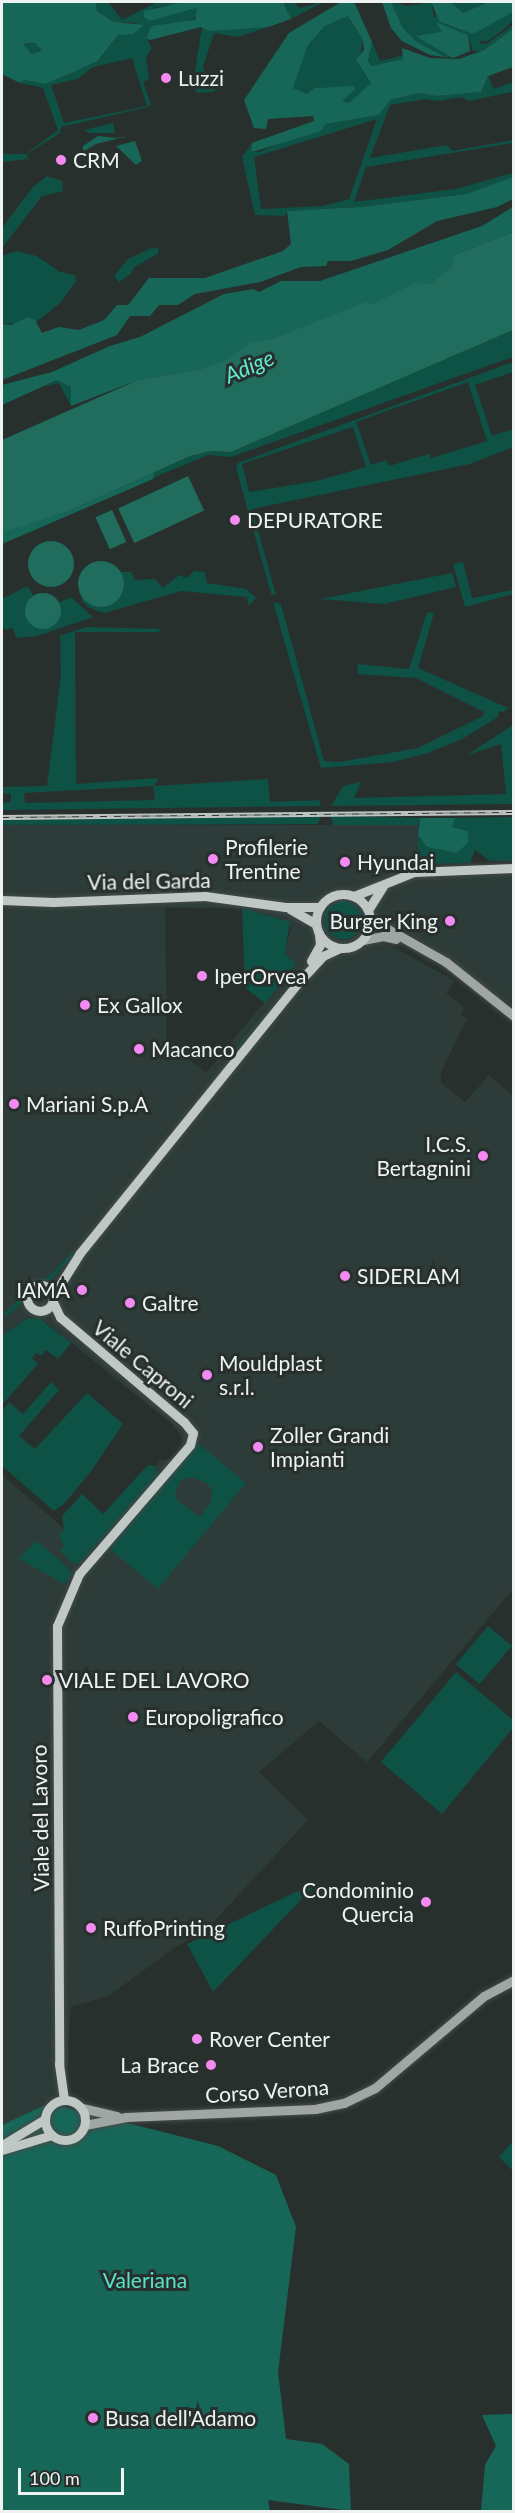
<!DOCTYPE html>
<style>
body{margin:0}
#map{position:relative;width:515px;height:2513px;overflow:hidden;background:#28302e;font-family:Lato,sans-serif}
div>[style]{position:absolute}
.built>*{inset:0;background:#2d3c38}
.green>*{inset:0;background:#0e5145;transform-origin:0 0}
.round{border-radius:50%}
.forest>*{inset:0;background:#176759}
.water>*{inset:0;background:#206d5e;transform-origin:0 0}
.stream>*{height:2px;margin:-1px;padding:0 1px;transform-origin:1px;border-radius:1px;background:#206d5e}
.roads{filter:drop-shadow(0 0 2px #444b49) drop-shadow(0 0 2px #444b49)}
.secondary>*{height:9px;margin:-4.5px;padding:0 4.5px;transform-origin:4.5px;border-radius:4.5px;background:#a0a6a4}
.primary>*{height:9px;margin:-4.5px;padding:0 4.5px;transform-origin:4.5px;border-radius:4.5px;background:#bfc8c5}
.primary>.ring{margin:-4.5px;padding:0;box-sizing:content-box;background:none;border:9px solid #bfc8c5;border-radius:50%}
.rail>*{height:4.5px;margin-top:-2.25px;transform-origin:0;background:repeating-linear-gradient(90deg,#28302e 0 7px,#bfc4c2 0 14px);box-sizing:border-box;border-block:2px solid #bfc4c2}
.dots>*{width:16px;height:16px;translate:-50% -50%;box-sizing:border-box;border:3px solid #28302e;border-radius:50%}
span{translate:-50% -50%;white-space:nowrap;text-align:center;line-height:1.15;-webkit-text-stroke:6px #28302e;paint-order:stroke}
.poi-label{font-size:21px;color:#eef3f1}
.left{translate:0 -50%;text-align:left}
.right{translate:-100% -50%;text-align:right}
.street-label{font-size:21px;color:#eef3f1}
.park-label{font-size:21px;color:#58e4c8}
.water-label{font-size:22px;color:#60ebcf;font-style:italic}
.frame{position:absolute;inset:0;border:3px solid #eef3f1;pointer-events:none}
.scale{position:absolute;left:18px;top:2468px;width:106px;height:27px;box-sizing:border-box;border:3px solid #eef3f1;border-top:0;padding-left:8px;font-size:18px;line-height:21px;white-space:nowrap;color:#eef3f1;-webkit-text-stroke:4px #28302e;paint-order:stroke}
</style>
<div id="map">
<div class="built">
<div style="clip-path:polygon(evenodd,2px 825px,418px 825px,420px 876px,513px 874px,513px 1007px,430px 945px,377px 917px,362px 948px,378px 943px,397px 949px,455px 981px,446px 993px,464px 1007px,461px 1016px,467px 1019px,441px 1072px,441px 1083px,465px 1102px,489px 1075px,513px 1096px,513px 1589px,367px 1762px,319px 1721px,259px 1772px,308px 1820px,206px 1930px,174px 1948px,110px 1995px,71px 2007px,65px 2106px,48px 2103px,2px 2125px,2px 1475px,90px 1551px,158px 1475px,155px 1466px,159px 1460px,172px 1459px,182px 1447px,181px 1436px,172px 1424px,44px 1321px,27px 1319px,2px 1335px,2px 825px,165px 908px,242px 908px,291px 927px,285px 954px,295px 965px,206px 1073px,167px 1042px,165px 908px)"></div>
</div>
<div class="green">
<div style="clip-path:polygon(evenodd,96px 2px,108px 2px,122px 20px,157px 2px,182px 2px,153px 8px,150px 21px,197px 8px,199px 11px,192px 22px,151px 26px,146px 37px,152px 48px,146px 57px,149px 80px,143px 81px,151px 105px,148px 107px,61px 127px,60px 133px,27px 154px,28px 159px,2px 162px,2px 154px,26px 154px,58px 130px,43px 88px,20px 83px,25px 80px,45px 84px,74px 72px,99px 61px,118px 35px,134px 30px,138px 23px,114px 22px,97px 11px,96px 2px,132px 58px,147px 106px,64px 123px,51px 85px,77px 79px,93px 67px,132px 58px)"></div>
<div style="clip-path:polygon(283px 2px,293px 2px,300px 8px,323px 2px,291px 19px)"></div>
<div style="clip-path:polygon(391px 2px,407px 6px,431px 2px,434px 17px,513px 10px,513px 20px,508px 26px,488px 41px,479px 41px,481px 44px,488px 43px,513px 25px,513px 29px,482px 51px,473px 51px,468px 35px,437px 23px,443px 32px,440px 34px,415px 36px,453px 58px,445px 57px,417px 42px,403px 28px)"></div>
<div style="clip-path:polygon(451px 2px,488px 2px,463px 13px)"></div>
<div style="clip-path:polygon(348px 16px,363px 40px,359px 65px,371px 83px,349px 103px,342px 101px,336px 87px,314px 88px,307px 94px,293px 88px,308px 45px,325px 26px)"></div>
<div style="clip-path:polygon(253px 26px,268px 27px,238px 37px,214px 33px,203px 67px,207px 78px,217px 86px,214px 92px,197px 93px,193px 84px,202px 27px,209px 31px)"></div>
<div style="clip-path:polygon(372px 42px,380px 61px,405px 55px,403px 59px,371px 66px,368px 61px)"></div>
<div style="clip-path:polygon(35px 43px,42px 49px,32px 54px,23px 44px)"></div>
<div style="clip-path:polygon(evenodd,488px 76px,494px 89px,513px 82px,513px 92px,469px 101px,462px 97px,438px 101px,425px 99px,390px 105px,370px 158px,447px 145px,452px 151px,513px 140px,513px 143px,366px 167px,354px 202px,455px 189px,513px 173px,513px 177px,466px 194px,360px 207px,287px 211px,285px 216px,255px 215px,242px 157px,252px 143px,252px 152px,259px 152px,325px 124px,379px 115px,385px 101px,418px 93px,437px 96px,481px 92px,488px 76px,377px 119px,349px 199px,323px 206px,261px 209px,254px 157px,377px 119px)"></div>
<div style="clip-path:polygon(113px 123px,115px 133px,88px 133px,85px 130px)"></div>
<div style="clip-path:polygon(47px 176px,62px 181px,63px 191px,42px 196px,2px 248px,2px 228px,33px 187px)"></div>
<div style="clip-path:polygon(154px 247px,159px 249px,158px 254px,134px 267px,131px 274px,119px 282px,114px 276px,128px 259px)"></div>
<div style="clip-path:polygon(16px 251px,37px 256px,60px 272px,75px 275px,76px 281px,59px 304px,36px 322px,2px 324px,2px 256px)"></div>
<div style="clip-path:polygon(513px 330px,513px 357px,231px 457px,208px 455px,153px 478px,155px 472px,190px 456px,211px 451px,231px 452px)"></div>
<div style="clip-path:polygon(evenodd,513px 362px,513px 372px,475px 385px,492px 436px,513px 429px,513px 447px,470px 464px,252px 509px,276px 595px,271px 594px,236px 468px,238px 463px,513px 362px,468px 382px,487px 441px,431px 458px,429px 454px,389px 466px,386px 460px,371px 465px,356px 422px,468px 382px,513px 362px,353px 427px,366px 467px,316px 481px,249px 492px,242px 464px,353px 427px)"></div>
<div style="clip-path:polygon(57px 380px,71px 387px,71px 406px,59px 383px,43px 387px)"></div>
<div style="clip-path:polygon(463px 562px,472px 598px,513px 590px,513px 594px,465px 607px,453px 564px)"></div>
<div style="clip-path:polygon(194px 571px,205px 572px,207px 583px,246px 589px,256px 598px,249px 606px,247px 597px,181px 591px,104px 613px,88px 607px,82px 601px,79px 592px,82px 599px,120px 572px,131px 572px,135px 580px,155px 579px,163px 588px,179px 575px,187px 578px)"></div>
<div style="clip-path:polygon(452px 573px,456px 587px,384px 604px,320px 599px)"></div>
<div style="clip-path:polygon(28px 586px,33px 596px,30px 598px,52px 626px,57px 622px,58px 603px,71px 597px,93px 617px,37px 636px,16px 638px,13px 628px,5px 630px,2px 623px,2px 599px)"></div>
<div style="clip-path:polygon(273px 602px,281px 604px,324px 761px,340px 762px,418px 748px,483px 716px,484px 712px,416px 678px,357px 674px,358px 664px,409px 669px,427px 612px,434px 613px,418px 668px,508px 708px,513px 705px,503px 712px,499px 711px,498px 717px,462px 739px,428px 753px,393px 762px,321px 768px)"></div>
<div style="clip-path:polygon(evenodd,86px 627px,160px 629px,159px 632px,75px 632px,76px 784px,158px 778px,154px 786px,268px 779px,270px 802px,319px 800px,321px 806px,2px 810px,2px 803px,11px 802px,11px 794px,2px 794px,2px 787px,47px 786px,61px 674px,60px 636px,86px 627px,153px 786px,155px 800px,25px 803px,24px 793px,153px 786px)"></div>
<div style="clip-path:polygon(513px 725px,513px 804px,331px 806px,343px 786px,361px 782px,354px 798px,506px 794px,501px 744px,467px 755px)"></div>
<div style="clip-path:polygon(321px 816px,318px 824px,2px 825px,2px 820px)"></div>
<div style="clip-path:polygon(331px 816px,420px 818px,418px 825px,333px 825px)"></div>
<div style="clip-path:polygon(513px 817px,513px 861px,490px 861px,475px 850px,470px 863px,418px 864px,418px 835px,427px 847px,456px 853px,468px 831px,452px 827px,455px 818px)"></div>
<div class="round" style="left:324px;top:901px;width:38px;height:38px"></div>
<div style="clip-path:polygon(242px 908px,290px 922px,285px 954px,296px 964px,265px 1003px,245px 988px)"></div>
<div style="clip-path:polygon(260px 1017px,229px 1060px,226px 1060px)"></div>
<div style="clip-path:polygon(72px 1252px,75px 1254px,51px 1280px,22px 1283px,47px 1278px)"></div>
<div style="clip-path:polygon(18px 1292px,23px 1303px,6px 1316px,4px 1313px,16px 1302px)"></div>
<div style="clip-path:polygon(39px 1318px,71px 1343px,58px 1359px,46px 1350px,41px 1356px,36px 1353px,32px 1358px,38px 1364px,2px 1405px,2px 1335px,27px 1319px)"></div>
<div style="clip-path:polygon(51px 1382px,59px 1390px,19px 1436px,35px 1449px,87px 1393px,123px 1424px,92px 1470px,64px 1504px,54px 1511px,2px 1466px,2px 1411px,9px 1402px,23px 1414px)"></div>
<div style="clip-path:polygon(evenodd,198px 1443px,246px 1483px,158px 1589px,110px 1549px,198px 1443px,192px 1477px,207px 1483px,212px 1490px,211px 1501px,200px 1517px,178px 1501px,175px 1493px,181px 1480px,192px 1477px)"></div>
<div style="clip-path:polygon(148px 1465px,155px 1466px,158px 1475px,80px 1563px,73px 1563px,60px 1551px,64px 1545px,59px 1535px,64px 1529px,62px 1516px,82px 1494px,103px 1514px)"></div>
<div style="clip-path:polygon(37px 1541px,68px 1568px,72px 1575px,64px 1584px,18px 1558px)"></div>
<div style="left:488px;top:1626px;width:31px;height:50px;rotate:40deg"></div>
<div style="clip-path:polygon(456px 1672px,513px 1720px,513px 1728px,442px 1814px,381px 1762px)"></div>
<div style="clip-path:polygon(319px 1881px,213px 1992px,187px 1944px)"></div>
<div style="clip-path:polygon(513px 2141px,513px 2171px,499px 2157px)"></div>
</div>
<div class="forest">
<div style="clip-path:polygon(evenodd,2px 2px,96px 2px,97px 11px,114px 22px,144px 25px,133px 34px,118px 35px,98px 61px,74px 72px,45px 84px,25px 80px,20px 83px,2px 74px,2px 2px,29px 43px,35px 43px,42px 50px,32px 54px,23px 44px,29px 43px)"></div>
<div style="clip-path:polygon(182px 2px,283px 2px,291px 19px,268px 27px,209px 31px,201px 27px,150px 40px,146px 38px,151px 26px,195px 20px,197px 8px,150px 21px,144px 17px,144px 11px)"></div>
<div style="clip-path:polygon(evenodd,341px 2px,353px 2px,356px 6px,372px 42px,368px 61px,371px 66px,403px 59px,402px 48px,430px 58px,459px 59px,484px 50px,513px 29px,513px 67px,488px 76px,481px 92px,437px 96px,418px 93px,390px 100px,379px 115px,325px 124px,321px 131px,252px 152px,252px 143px,314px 121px,313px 116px,268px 119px,266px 129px,254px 128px,244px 100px,289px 33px,341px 2px,348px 16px,363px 40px,364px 50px,356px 60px,371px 83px,349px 103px,342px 101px,355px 89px,354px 86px,314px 88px,307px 94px,293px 88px,308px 45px,325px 26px,348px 16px)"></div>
<div style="clip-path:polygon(382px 2px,391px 2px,403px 28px,417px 42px,445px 57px,430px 55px,402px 41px,391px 28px)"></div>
<div style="clip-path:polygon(431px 2px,451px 2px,463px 13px,488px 2px,513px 2px,513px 12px,473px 34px,439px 21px)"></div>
<div style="clip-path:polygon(436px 22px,468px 35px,470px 51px,453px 58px,415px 36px,442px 32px)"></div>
<div style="clip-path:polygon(98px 136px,116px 138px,128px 136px,96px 144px,83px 152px,83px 146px)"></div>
<div style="clip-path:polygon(135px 141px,142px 161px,136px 165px,116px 146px)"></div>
<div style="clip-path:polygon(513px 177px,513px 199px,497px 207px,437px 221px,388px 250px,351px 261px,328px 261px,326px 266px,301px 267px,260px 282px,195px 294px,178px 305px,159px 305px,150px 316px,130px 316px,117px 335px,2px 380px,2px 324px,11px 325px,28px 317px,35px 320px,42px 333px,59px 327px,79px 330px,104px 320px,117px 305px,128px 305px,149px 278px,205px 278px,283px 251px,291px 244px,287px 211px,360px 207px,466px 194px)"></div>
<div style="clip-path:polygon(513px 207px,513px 232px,454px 255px,451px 268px,429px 284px,415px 284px,372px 304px,275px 338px,251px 342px,232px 358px,201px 369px,138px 380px,71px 406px,71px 387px,57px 380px,2px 405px,2px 385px,52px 372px,110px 346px,140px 337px,224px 294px,253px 289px,259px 292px,281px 281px,320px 281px,482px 226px)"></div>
<div style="clip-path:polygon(155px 472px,153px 479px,2px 544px,2px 532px,8px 528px,67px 512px)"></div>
<div style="clip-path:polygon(420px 818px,455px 818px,452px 827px,468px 831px,468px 843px,456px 853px,427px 847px,418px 835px)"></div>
<div style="clip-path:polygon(49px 2103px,218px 2146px,276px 2175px,296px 2227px,278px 2372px,286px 2439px,322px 2444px,349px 2464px,351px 2511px,268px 2500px,270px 2511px,2px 2512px,2px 2125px)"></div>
<div style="clip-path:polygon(513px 2414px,513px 2511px,481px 2511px,485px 2465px,496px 2446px,482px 2415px)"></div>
</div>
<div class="water">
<div style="clip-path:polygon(513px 232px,513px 330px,231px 452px,211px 451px,190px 456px,67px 512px,2px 532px,2px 440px,138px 380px,201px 369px,231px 358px,250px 342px,275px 338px,366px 302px,372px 304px,415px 283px,429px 284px,451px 268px,454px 255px)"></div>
<div style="left:188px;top:476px;width:38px;height:77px;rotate:65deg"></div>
<div style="left:112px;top:510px;width:35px;height:18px;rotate:66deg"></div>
<div class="round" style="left:28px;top:541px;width:46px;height:46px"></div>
<div class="round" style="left:78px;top:561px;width:46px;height:46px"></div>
<div class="round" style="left:25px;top:593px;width:36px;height:36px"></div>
</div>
<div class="stream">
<div style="left:2px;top:2130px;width:12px;rotate:-31deg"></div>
</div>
<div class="roads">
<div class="secondary">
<div style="left:370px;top:919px;width:87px;rotate:29.5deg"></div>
<div style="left:446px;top:962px;width:87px;rotate:38.5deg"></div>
<div style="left:363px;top:940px;width:20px;rotate:-11deg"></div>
<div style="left:383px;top:936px;width:13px;rotate:13deg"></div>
<div style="left:82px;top:2108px;width:36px;rotate:13deg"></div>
<div style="left:85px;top:2125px;width:42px;rotate:-11deg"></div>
<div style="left:126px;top:2117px;width:189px;rotate:-2.4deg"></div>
<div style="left:315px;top:2109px;width:30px;rotate:-12deg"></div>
<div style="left:344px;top:2103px;width:34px;rotate:-26deg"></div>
<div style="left:375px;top:2088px;width:143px;rotate:-40.2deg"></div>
<div style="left:484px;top:1996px;width:34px;rotate:-28deg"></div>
</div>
<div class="primary">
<div class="ring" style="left:316px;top:894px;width:45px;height:45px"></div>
<div style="left:354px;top:896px;width:65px;rotate:-21.8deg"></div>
<div style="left:414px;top:872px;width:100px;rotate:-2.3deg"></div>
<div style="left:2px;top:900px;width:51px;rotate:2.2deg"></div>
<div style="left:53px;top:902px;width:152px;rotate:-2.3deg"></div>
<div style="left:205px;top:896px;width:81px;rotate:7.8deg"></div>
<div style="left:285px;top:907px;width:35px"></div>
<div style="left:290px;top:909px;width:30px;rotate:30deg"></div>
<div style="left:368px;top:910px;width:28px;rotate:-58deg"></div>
<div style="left:311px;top:961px;width:18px;rotate:-61deg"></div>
<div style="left:320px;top:945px;width:12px;rotate:-95deg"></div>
<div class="ring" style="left:27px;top:1285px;width:17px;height:17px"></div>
<div style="left:53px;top:1296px;width:51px;rotate:-57.9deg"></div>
<div style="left:80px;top:1253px;width:344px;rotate:-51.1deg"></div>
<div style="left:296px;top:985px;width:40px;rotate:-47deg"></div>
<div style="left:323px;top:956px;width:19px;rotate:-25deg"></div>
<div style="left:53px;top:1302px;width:17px;rotate:65deg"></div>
<div style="left:60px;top:1317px;width:162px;rotate:40.3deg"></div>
<div style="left:184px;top:1422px;width:14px;rotate:51deg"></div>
<div style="left:193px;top:1433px;width:12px;rotate:104deg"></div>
<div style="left:190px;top:1445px;width:170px;rotate:130.7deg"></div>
<div style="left:79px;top:1574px;width:56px;rotate:112.9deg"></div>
<div style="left:57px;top:1626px;width:438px;rotate:89.7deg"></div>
<div style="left:59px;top:2064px;width:36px;rotate:82deg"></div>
<div class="ring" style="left:45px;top:2100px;width:31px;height:31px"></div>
<div style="left:2px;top:2145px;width:50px;rotate:-31.2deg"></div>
<div style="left:2px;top:2150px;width:52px;rotate:-16.7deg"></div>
</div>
</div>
<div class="rail">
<div style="left:2px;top:817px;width:512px;rotate:-0.56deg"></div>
</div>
<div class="dots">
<div style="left:166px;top:78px;background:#f38af2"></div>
<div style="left:61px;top:160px;background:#f38af2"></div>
<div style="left:235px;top:520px;background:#f38af2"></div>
<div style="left:213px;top:859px;background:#f38af2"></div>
<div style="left:345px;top:862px;background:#f38af2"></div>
<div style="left:450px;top:921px;background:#f38af2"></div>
<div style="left:202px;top:976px;background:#f38af2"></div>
<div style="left:85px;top:1005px;background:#f38af2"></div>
<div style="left:139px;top:1049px;background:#f38af2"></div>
<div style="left:14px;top:1104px;background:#f38af2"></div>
<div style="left:483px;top:1156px;background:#f38af2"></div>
<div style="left:345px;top:1276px;background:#f38af2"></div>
<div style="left:82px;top:1290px;background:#f38af2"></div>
<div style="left:130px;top:1303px;background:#f38af2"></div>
<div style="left:207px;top:1375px;background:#f38af2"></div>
<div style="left:258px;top:1447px;background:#f38af2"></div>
<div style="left:47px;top:1680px;background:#f38af2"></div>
<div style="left:133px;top:1717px;background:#f38af2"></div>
<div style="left:426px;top:1902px;background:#f38af2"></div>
<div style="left:91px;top:1928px;background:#f38af2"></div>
<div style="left:197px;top:2039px;background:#f38af2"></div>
<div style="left:211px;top:2065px;background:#f38af2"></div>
<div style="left:93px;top:2418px;background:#f38af2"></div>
</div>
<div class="poi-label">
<span class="left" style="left:178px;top:78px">Luzzi</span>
<span class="left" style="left:73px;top:160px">CRM</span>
<span class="left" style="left:247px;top:520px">DEPURATORE</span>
<span class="left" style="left:225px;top:859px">Profilerie<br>Trentine</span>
<span class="left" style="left:357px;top:862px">Hyundai</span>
<span class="right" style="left:438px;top:921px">Burger King</span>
<span class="left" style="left:214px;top:976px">IperOrvea</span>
<span class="left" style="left:97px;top:1005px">Ex Gallox</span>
<span class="left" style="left:151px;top:1049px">Macanco</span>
<span class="left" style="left:26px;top:1104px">Mariani S.p.A</span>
<span class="right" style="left:471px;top:1156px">I.C.S.<br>Bertagnini</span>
<span class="left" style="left:357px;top:1276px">SIDERLAM</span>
<span class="right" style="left:70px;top:1290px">IAMA</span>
<span class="left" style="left:142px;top:1303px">Galtre</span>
<span class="left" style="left:219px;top:1375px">Mouldplast<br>s.r.l.</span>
<span class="left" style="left:270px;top:1447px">Zoller Grandi<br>Impianti</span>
<span class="left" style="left:59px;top:1680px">VIALE DEL LAVORO</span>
<span class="left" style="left:145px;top:1717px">Europoligrafico</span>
<span class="right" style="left:414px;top:1902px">Condominio<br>Quercia</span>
<span class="left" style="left:103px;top:1928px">RuffoPrinting</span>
<span class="left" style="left:209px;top:2039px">Rover Center</span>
<span class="right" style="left:199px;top:2065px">La Brace</span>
<span class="left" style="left:105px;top:2418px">Busa dell'Adamo</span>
</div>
<div class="street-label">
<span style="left:149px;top:881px;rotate:-1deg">Via del Garda</span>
<span style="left:143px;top:1364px;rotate:40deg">Viale Caproni</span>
<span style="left:40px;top:1818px;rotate:-91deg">Viale del Lavoro</span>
<span style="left:267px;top:2091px;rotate:-4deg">Corso Verona</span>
</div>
<div class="park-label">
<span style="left:145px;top:2280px">Valeriana</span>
</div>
<div class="water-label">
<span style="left:249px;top:366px;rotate:-23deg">Adige</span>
</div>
<div class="frame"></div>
<div class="scale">100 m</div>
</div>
